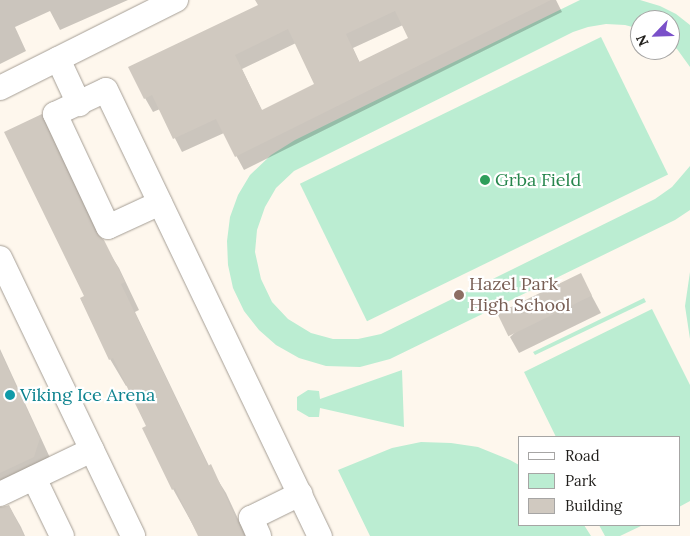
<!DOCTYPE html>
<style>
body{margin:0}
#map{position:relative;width:690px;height:536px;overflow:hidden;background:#fef7ed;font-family:Lora,serif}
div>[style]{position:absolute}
.green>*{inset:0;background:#bbedd2;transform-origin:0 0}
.shadow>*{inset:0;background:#0003}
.building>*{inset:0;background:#d0c9c0;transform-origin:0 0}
.roads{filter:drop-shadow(0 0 1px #a59e95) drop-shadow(0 0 1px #a59e95)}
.minor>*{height:24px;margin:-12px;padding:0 12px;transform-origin:12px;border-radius:12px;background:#fff}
.dots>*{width:14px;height:14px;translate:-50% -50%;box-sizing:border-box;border:2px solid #fff;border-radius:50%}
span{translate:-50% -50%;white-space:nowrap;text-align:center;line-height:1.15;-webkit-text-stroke:4.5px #fff;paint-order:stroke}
.leisure-label{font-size:18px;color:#27864d}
.left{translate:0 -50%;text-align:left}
.education-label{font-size:18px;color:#785e54}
.culture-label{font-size:18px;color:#0d838f}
.legend{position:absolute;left:518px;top:436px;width:162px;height:90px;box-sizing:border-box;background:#fff;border:1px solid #a6a5a4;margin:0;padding:6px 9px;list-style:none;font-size:15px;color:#211f1c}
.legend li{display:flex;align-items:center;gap:10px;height:25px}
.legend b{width:25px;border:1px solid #a6a5a4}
.north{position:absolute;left:630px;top:10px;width:50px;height:50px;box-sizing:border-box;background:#fff;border:1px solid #a6a5a4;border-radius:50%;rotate:246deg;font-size:14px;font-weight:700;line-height:20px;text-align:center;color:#211f1c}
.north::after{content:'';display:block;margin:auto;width:18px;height:22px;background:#7a50c9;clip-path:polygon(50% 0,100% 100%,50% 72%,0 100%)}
</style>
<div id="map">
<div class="green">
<div style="clip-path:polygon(580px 0,640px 0,660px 6px,676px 14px,690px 25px,690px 67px,677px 49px,670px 44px,670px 20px,640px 20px,640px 29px,625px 25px,606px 24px,588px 27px,573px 32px,294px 171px,276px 188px,265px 207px,257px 230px,255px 252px,261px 279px,272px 302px,288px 319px,311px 333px,333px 339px,358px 339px,381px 334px,655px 199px,672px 187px,690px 166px,690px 210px,675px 220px,390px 359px,360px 367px,326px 366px,299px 358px,276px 345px,259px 330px,244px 311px,233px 288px,228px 265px,227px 241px,230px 217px,238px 195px,250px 175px,271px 155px,295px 140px)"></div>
<div style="left:601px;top:37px;width:153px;height:335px;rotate:64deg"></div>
<div style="clip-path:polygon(690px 272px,690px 339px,685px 306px)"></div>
<div style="clip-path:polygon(644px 298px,646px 302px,535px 355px,533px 352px)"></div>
<div style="clip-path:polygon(652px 309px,690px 385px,690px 501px,679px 507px,679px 437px,556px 437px,524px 372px)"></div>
<div style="clip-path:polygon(402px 370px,404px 427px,320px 408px,319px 417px,309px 417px,297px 410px,297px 397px,308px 390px,319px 391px,320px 399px)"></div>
<div style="clip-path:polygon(421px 442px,451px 443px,478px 447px,510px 460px,519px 465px,519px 525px,584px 525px,591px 536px,370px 536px,338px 470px,392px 448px)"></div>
<div style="clip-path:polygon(599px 525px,643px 525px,620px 536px,605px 536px)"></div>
</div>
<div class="shadow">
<div style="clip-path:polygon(0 0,128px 0,60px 30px,50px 11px,15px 27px,26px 51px,0 64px)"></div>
<div style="clip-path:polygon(evenodd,272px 0,556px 0,562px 12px,244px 170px,224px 133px,182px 152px,160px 109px,153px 112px,145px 98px,272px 0,403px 25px,409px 39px,360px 63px,353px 48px,403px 25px,272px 0,296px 43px,316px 85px,262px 111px,242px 69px,296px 43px)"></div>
<div style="clip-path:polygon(41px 116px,57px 143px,100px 238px,119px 268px,139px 310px,135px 312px,209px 466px,226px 493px,246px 536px,199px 536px,173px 489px,148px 426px,128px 385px,126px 386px,110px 359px,81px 299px,86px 297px)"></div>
<div style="clip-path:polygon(580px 274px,601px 313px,519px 353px,510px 337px)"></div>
<div style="clip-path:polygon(0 349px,51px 460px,0 500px)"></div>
<div style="clip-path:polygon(9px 506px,21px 527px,25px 536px,0 536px,0 507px)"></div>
</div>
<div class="building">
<div style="clip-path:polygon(evenodd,255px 0,551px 0,235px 157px,216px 119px,173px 139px,152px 95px,144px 99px,128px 67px,258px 5px,255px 0,395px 11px,408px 38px,359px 62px,346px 34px,395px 11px,255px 0,288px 29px,314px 84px,262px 110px,235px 55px,288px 29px)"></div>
<div style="clip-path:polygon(42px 114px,96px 233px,104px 240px,125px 282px,121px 284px,208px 466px,211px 464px,244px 536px,198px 536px,175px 488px,172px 490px,142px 428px,146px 426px,113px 358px,109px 360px,80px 298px,84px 296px,4px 132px)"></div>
<div style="left:581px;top:273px;width:25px;height:93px;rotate:64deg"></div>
<div style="clip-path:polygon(0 351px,40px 438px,34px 457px,0 473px)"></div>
<div style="clip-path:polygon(9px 505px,24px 536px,0 536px,0 508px)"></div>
</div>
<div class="roads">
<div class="minor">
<div style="left:58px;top:59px;width:50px;rotate:65deg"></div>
<div style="left:0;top:88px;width:197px;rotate:-26.6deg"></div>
<div style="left:160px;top:203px;width:57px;rotate:155.2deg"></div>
<div style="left:108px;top:227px;width:125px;rotate:-115.1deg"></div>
<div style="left:55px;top:114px;width:56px;rotate:-25.2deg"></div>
<div style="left:106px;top:90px;width:495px;rotate:64.4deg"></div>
<div style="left:0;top:258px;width:308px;rotate:64.4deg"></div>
<div style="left:34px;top:478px;width:64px;rotate:64.2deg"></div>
<div style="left:0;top:494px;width:102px;rotate:-25.6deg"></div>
<div style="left:259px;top:536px;width:20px;rotate:-114deg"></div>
<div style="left:251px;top:518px;width:55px;rotate:-26.1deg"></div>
</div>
</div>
<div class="dots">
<div style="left:485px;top:180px;background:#2e9e5b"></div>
<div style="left:459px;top:295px;background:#8d6e63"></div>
<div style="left:10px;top:395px;background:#0f9aa8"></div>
</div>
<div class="leisure-label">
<span class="left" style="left:495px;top:180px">Grba Field</span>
</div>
<div class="education-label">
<span class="left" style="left:469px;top:295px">Hazel Park<br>High School</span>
</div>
<div class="culture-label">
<span class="left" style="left:20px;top:395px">Viking Ice Arena</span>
</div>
<ul class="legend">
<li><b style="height:6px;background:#fff"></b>Road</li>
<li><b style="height:14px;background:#bbedd2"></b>Park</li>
<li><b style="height:14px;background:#d0c9c0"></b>Building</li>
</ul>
<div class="north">N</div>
</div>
